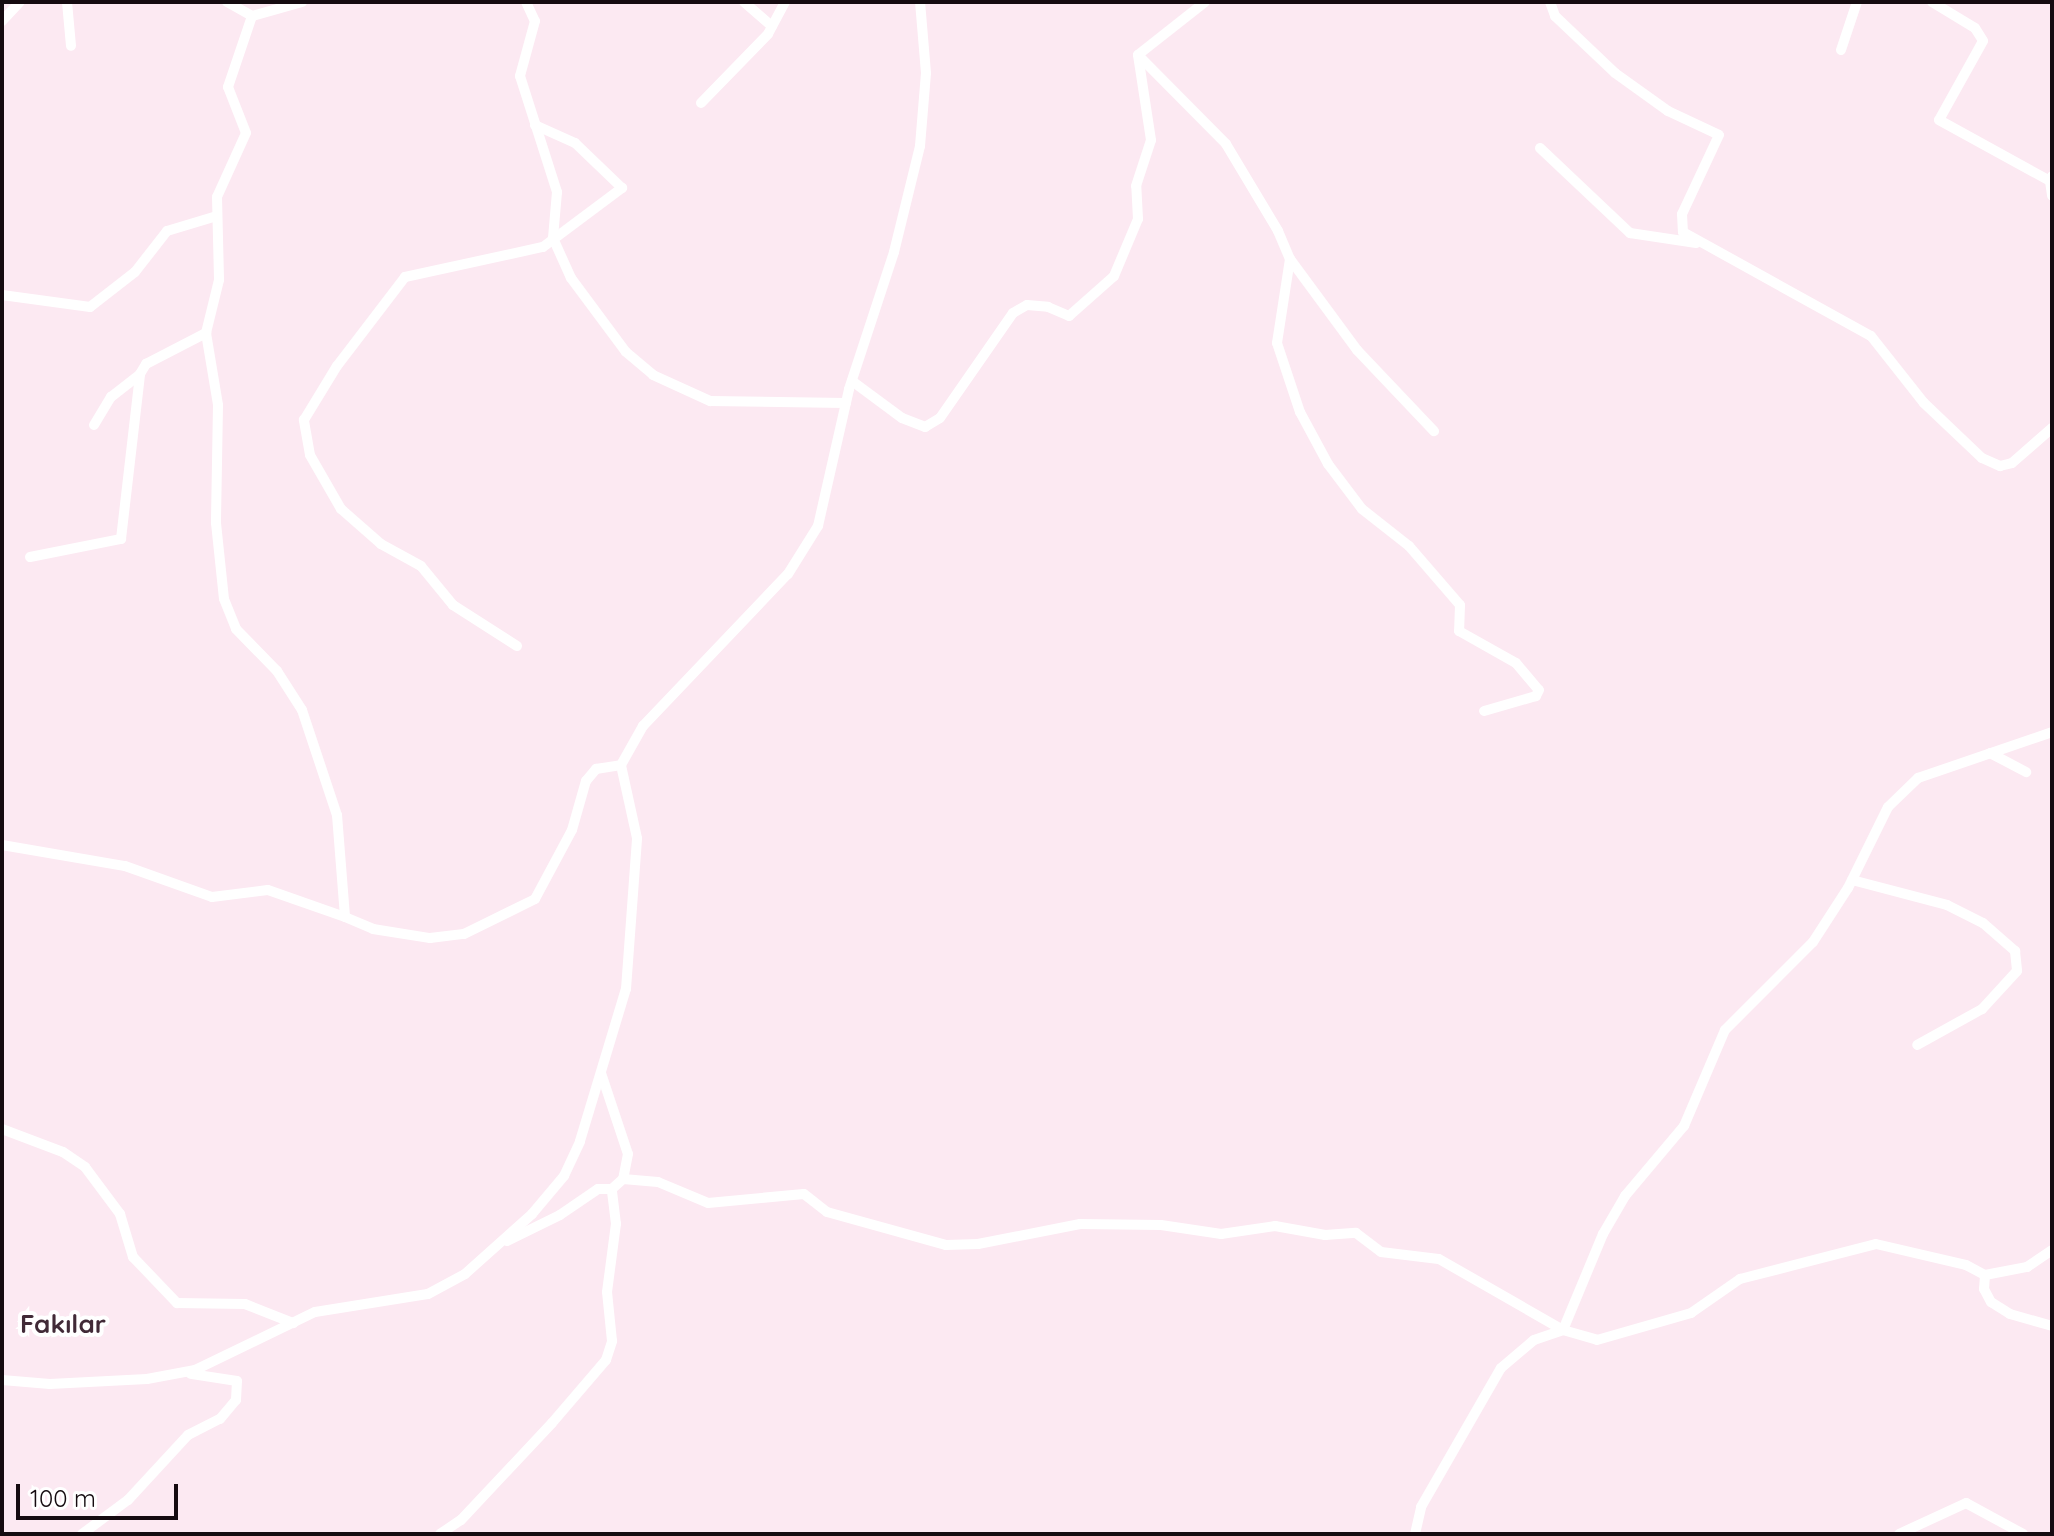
<!DOCTYPE html>
<meta charset="utf-8">
<style>
body{margin:0}
#map{position:relative;width:2054px;height:1536px;overflow:hidden;background:#fce9f2;font-family:Quicksand,sans-serif}
div>[style]{position:absolute}
.minor>*{height:10px;margin:-5px;padding:0 5px;transform-origin:5px;border-radius:5px;background:#fff}
span{translate:-50% -50%;white-space:nowrap;text-align:center;line-height:1.15;-webkit-text-stroke:8px #fff;paint-order:stroke}
.neighbourhood-label{font-size:26px;color:#412a37;font-weight:700}
.frame{position:absolute;inset:0;border:4px solid #150b10;pointer-events:none}
.scale{position:absolute;left:16px;top:1484px;width:162px;height:36px;box-sizing:border-box;border:4px solid #150b10;border-top:0;padding-left:10px;font-size:24px;line-height:28px;white-space:nowrap;color:#150b10;-webkit-text-stroke:6px #fff;paint-order:stroke}
</style>
<div id="map">
<div class="minor">
<div style="left:67px;top:2px;width:44px;rotate:84.8deg"></div>
<div style="left:227px;top:2px;width:29px;rotate:29deg"></div>
<div style="left:252px;top:16px;width:52px;rotate:-15.6deg"></div>
<div style="left:526px;top:2px;width:21px;rotate:65deg"></div>
<div style="left:535px;top:21px;width:57px;rotate:105.3deg"></div>
<div style="left:520px;top:76px;width:122px;rotate:72.3deg"></div>
<div style="left:557px;top:192px;width:46px;rotate:95deg"></div>
<div style="left:553px;top:238px;width:44px;rotate:65.8deg"></div>
<div style="left:571px;top:278px;width:92px;rotate:53.4deg"></div>
<div style="left:626px;top:352px;width:35px;rotate:40deg"></div>
<div style="left:653px;top:375px;width:63px;rotate:24.5deg"></div>
<div style="left:710px;top:401px;width:136px;rotate:0.8deg"></div>
<div style="left:744px;top:2px;width:37px;rotate:41deg"></div>
<div style="left:1205px;top:2px;width:85px;rotate:141.7deg"></div>
<div style="left:1138px;top:55px;width:125px;rotate:45.3deg"></div>
<div style="left:1226px;top:144px;width:101px;rotate:59.1deg"></div>
<div style="left:1278px;top:231px;width:30px;rotate:67deg"></div>
<div style="left:1290px;top:259px;width:85px;rotate:98.8deg"></div>
<div style="left:1277px;top:343px;width:73px;rotate:71.6deg"></div>
<div style="left:1300px;top:412px;width:59px;rotate:61.7deg"></div>
<div style="left:1328px;top:464px;width:56px;rotate:52.9deg"></div>
<div style="left:1362px;top:509px;width:60px;rotate:38.2deg"></div>
<div style="left:1409px;top:546px;width:78px;rotate:49.2deg"></div>
<div style="left:1460px;top:605px;width:26px;rotate:92deg"></div>
<div style="left:1459px;top:631px;width:65px;rotate:29.3deg"></div>
<div style="left:1516px;top:663px;width:35px;rotate:50deg"></div>
<div style="left:1539px;top:690px;width:7px;rotate:117deg"></div>
<div style="left:1536px;top:696px;width:54px;rotate:163.9deg"></div>
<div style="left:1550px;top:2px;width:15px;rotate:70deg"></div>
<div style="left:1555px;top:16px;width:83px;rotate:43.5deg"></div>
<div style="left:1615px;top:73px;width:65px;rotate:35.6deg"></div>
<div style="left:1668px;top:111px;width:56px;rotate:25.2deg"></div>
<div style="left:1719px;top:135px;width:87px;rotate:115.1deg"></div>
<div style="left:1682px;top:214px;width:18px;rotate:87deg"></div>
<div style="left:1683px;top:232px;width:215px;rotate:29deg"></div>
<div style="left:1871px;top:336px;width:85px;rotate:51.7deg"></div>
<div style="left:1924px;top:403px;width:80px;rotate:43.5deg"></div>
<div style="left:1982px;top:458px;width:20px;rotate:24deg"></div>
<div style="left:2000px;top:466px;width:12px;rotate:-14deg"></div>
<div style="left:2012px;top:463px;width:53px;rotate:-41.2deg"></div>
<div style="left:1932px;top:2px;width:50px;rotate:31.2deg"></div>
<div style="left:1975px;top:28px;width:15px;rotate:58deg"></div>
<div style="left:1983px;top:41px;width:90px;rotate:119.1deg"></div>
<div style="left:1939px;top:120px;width:127px;rotate:28.8deg"></div>
<div style="left:2050px;top:181px;width:5px;rotate:-68deg"></div>
<div style="left:252px;top:16px;width:75px;rotate:108.7deg"></div>
<div style="left:228px;top:87px;width:49px;rotate:68.6deg"></div>
<div style="left:246px;top:133px;width:70px;rotate:114.4deg"></div>
<div style="left:217px;top:197px;width:83px;rotate:88.6deg"></div>
<div style="left:219px;top:280px;width:55px;rotate:103.8deg"></div>
<div style="left:206px;top:333px;width:73px;rotate:80.5deg"></div>
<div style="left:218px;top:405px;width:118px;rotate:91deg"></div>
<div style="left:216px;top:523px;width:76px;rotate:84deg"></div>
<div style="left:224px;top:599px;width:32px;rotate:68deg"></div>
<div style="left:236px;top:629px;width:59px;rotate:45.7deg"></div>
<div style="left:277px;top:671px;width:46px;rotate:57.3deg"></div>
<div style="left:302px;top:710px;width:111px;rotate:71.6deg"></div>
<div style="left:337px;top:815px;width:102px;rotate:85.5deg"></div>
<div style="left:345px;top:917px;width:30px;rotate:23deg"></div>
<div style="left:373px;top:929px;width:58px;rotate:9deg"></div>
<div style="left:430px;top:938px;width:34px;rotate:-7deg"></div>
<div style="left:464px;top:934px;width:79px;rotate:-26.2deg"></div>
<div style="left:535px;top:899px;width:78px;rotate:-61.8deg"></div>
<div style="left:572px;top:830px;width:51px;rotate:-74.1deg"></div>
<div style="left:586px;top:781px;width:16px;rotate:-50deg"></div>
<div style="left:596px;top:769px;width:25px;rotate:-9deg"></div>
<div style="left:2px;top:21px;width:26px;rotate:-47deg"></div>
<div style="left:1841px;top:50px;width:51px;rotate:-71.6deg"></div>
<div style="left:701px;top:103px;width:96px;rotate:-45.8deg"></div>
<div style="left:768px;top:34px;width:36px;rotate:-62deg"></div>
<div style="left:1540px;top:148px;width:124px;rotate:43.4deg"></div>
<div style="left:1630px;top:233px;width:67px;rotate:8.6deg"></div>
<div style="left:2050px;top:181px;width:15px;rotate:82deg"></div>
<div style="left:1290px;top:259px;width:113px;rotate:53.6deg"></div>
<div style="left:1357px;top:350px;width:112px;rotate:46.5deg"></div>
<div style="left:2px;top:295px;width:89px;rotate:7.8deg"></div>
<div style="left:90px;top:307px;width:57px;rotate:-37.9deg"></div>
<div style="left:135px;top:272px;width:52px;rotate:-52deg"></div>
<div style="left:167px;top:231px;width:52px;rotate:-16.7deg"></div>
<div style="left:852px;top:381px;width:62px;rotate:36.5deg"></div>
<div style="left:902px;top:418px;width:25px;rotate:21deg"></div>
<div style="left:925px;top:427px;width:17px;rotate:-31deg"></div>
<div style="left:940px;top:418px;width:128px;rotate:-55.2deg"></div>
<div style="left:1013px;top:313px;width:16px;rotate:-30deg"></div>
<div style="left:1027px;top:305px;width:21px;rotate:5deg"></div>
<div style="left:1048px;top:307px;width:23px;rotate:23deg"></div>
<div style="left:1069px;top:316px;width:60px;rotate:-41.6deg"></div>
<div style="left:1114px;top:276px;width:62px;rotate:-67.2deg"></div>
<div style="left:1138px;top:219px;width:33px;rotate:-93deg"></div>
<div style="left:1136px;top:186px;width:48px;rotate:-71.9deg"></div>
<div style="left:1151px;top:140px;width:86px;rotate:-98.7deg"></div>
<div style="left:94px;top:425px;width:33px;rotate:-59deg"></div>
<div style="left:111px;top:397px;width:37px;rotate:-38deg"></div>
<div style="left:30px;top:557px;width:93px;rotate:-11.2deg"></div>
<div style="left:121px;top:539px;width:166px;rotate:-83.4deg"></div>
<div style="left:140px;top:374px;width:12px;rotate:-59deg"></div>
<div style="left:146px;top:364px;width:68px;rotate:-27.3deg"></div>
<div style="left:517px;top:646px;width:76px;rotate:-147.4deg"></div>
<div style="left:453px;top:605px;width:50px;rotate:-129.4deg"></div>
<div style="left:421px;top:566px;width:46px;rotate:-151.2deg"></div>
<div style="left:381px;top:544px;width:53px;rotate:-138.8deg"></div>
<div style="left:341px;top:509px;width:62px;rotate:-119.9deg"></div>
<div style="left:310px;top:455px;width:36px;rotate:-100deg"></div>
<div style="left:304px;top:420px;width:63px;rotate:-58.6deg"></div>
<div style="left:337px;top:366px;width:112px;rotate:-52.6deg"></div>
<div style="left:405px;top:277px;width:141px;rotate:-12.3deg"></div>
<div style="left:543px;top:247px;width:99px;rotate:-36.8deg"></div>
<div style="left:622px;top:188px;width:65px;rotate:-136.2deg"></div>
<div style="left:575px;top:143px;width:44px;rotate:-155.8deg"></div>
<div style="left:1990px;top:753px;width:41px;rotate:27.8deg"></div>
<div style="left:2px;top:845px;width:125px;rotate:9.7deg"></div>
<div style="left:125px;top:866px;width:92px;rotate:19.6deg"></div>
<div style="left:212px;top:897px;width:56px;rotate:-7.1deg"></div>
<div style="left:268px;top:890px;width:82px;rotate:19.3deg"></div>
<div style="left:1852px;top:880px;width:98px;rotate:14.7deg"></div>
<div style="left:1947px;top:905px;width:40px;rotate:26.6deg"></div>
<div style="left:1983px;top:923px;width:43px;rotate:41.2deg"></div>
<div style="left:2015px;top:951px;width:20px;rotate:84deg"></div>
<div style="left:2017px;top:971px;width:52px;rotate:132.6deg"></div>
<div style="left:1982px;top:1009px;width:74px;rotate:151deg"></div>
<div style="left:601px;top:1073px;width:85px;rotate:71.6deg"></div>
<div style="left:628px;top:1154px;width:25px;rotate:101deg"></div>
<div style="left:623px;top:1179px;width:15px;rotate:138deg"></div>
<div style="left:2px;top:1129px;width:65px;rotate:20.7deg"></div>
<div style="left:63px;top:1152px;width:27px;rotate:34deg"></div>
<div style="left:85px;top:1167px;width:59px;rotate:53.3deg"></div>
<div style="left:120px;top:1214px;width:45px;rotate:73.2deg"></div>
<div style="left:133px;top:1257px;width:64px;rotate:46.3deg"></div>
<div style="left:177px;top:1303px;width:68px;rotate:0.8deg"></div>
<div style="left:245px;top:1304px;width:52px;rotate:21.6deg"></div>
<div style="left:623px;top:1179px;width:35px;rotate:5deg"></div>
<div style="left:658px;top:1182px;width:54px;rotate:22.8deg"></div>
<div style="left:708px;top:1203px;width:96px;rotate:-5.4deg"></div>
<div style="left:804px;top:1194px;width:29px;rotate:38deg"></div>
<div style="left:827px;top:1212px;width:123px;rotate:15.5deg"></div>
<div style="left:946px;top:1245px;width:32px;rotate:-2deg"></div>
<div style="left:978px;top:1244px;width:104px;rotate:-11.1deg"></div>
<div style="left:1080px;top:1224px;width:81px;rotate:0.7deg"></div>
<div style="left:1161px;top:1225px;width:61px;rotate:8.5deg"></div>
<div style="left:1221px;top:1234px;width:55px;rotate:-8.4deg"></div>
<div style="left:1275px;top:1226px;width:51px;rotate:10.2deg"></div>
<div style="left:1325px;top:1235px;width:31px;rotate:-4deg"></div>
<div style="left:1356px;top:1233px;width:31px;rotate:37deg"></div>
<div style="left:1381px;top:1252px;width:58px;rotate:6.9deg"></div>
<div style="left:1439px;top:1259px;width:143px;rotate:29.8deg"></div>
<div style="left:1563px;top:1330px;width:35px;rotate:16deg"></div>
<div style="left:1597px;top:1340px;width:98px;rotate:-16deg"></div>
<div style="left:1691px;top:1313px;width:60px;rotate:-34.8deg"></div>
<div style="left:1740px;top:1279px;width:140px;rotate:-14.4deg"></div>
<div style="left:1876px;top:1244px;width:92px;rotate:13.1deg"></div>
<div style="left:1966px;top:1265px;width:21px;rotate:28deg"></div>
<div style="left:1985px;top:1275px;width:14px;rotate:94deg"></div>
<div style="left:1984px;top:1289px;width:15px;rotate:62deg"></div>
<div style="left:1991px;top:1302px;width:22px;rotate:32deg"></div>
<div style="left:2010px;top:1314px;width:44px;rotate:15.9deg"></div>
<div style="left:1985px;top:1275px;width:43px;rotate:-10.8deg"></div>
<div style="left:2027px;top:1267px;width:30px;rotate:-34deg"></div>
<div style="left:2px;top:1380px;width:48px;rotate:4.8deg"></div>
<div style="left:50px;top:1384px;width:97px;rotate:-3deg"></div>
<div style="left:147px;top:1379px;width:49px;rotate:-10.6deg"></div>
<div style="left:195px;top:1370px;width:133px;rotate:-25.8deg"></div>
<div style="left:315px;top:1312px;width:114px;rotate:-9.1deg"></div>
<div style="left:428px;top:1294px;width:42px;rotate:-28.4deg"></div>
<div style="left:465px;top:1274px;width:90px;rotate:-41.8deg"></div>
<div style="left:532px;top:1214px;width:50px;rotate:-49.9deg"></div>
<div style="left:564px;top:1176px;width:38px;rotate:-65deg"></div>
<div style="left:580px;top:1141px;width:159px;rotate:-73.2deg"></div>
<div style="left:626px;top:989px;width:151px;rotate:-85.8deg"></div>
<div style="left:637px;top:838px;width:75px;rotate:-102.4deg"></div>
<div style="left:621px;top:765px;width:45px;rotate:-60.6deg"></div>
<div style="left:643px;top:726px;width:210px;rotate:-46.4deg"></div>
<div style="left:788px;top:574px;width:57px;rotate:-58deg"></div>
<div style="left:818px;top:526px;width:140px;rotate:-77.2deg"></div>
<div style="left:849px;top:389px;width:144px;rotate:-71.8deg"></div>
<div style="left:894px;top:252px;width:109px;rotate:-76.2deg"></div>
<div style="left:920px;top:146px;width:73px;rotate:-85.3deg"></div>
<div style="left:926px;top:73px;width:71px;rotate:-94.8deg"></div>
<div style="left:82px;top:1534px;width:57px;rotate:-36.5deg"></div>
<div style="left:128px;top:1500px;width:88px;rotate:-47.3deg"></div>
<div style="left:188px;top:1435px;width:36px;rotate:-27deg"></div>
<div style="left:220px;top:1419px;width:25px;rotate:-50deg"></div>
<div style="left:236px;top:1400px;width:19px;rotate:-87deg"></div>
<div style="left:237px;top:1381px;width:47px;rotate:-171.3deg"></div>
<div style="left:440px;top:1534px;width:25px;rotate:-34deg"></div>
<div style="left:461px;top:1520px;width:133px;rotate:-46.8deg"></div>
<div style="left:552px;top:1423px;width:83px;rotate:-49.4deg"></div>
<div style="left:606px;top:1360px;width:20px;rotate:-72deg"></div>
<div style="left:612px;top:1341px;width:49px;rotate:-95.8deg"></div>
<div style="left:607px;top:1292px;width:69px;rotate:-82.5deg"></div>
<div style="left:616px;top:1224px;width:35px;rotate:-97deg"></div>
<div style="left:612px;top:1189px;width:14px;rotate:180deg"></div>
<div style="left:598px;top:1189px;width:46px;rotate:145.6deg"></div>
<div style="left:560px;top:1215px;width:59px;rotate:153.9deg"></div>
<div style="left:1415px;top:1534px;width:28px;rotate:-77deg"></div>
<div style="left:1421px;top:1507px;width:160px;rotate:-60.1deg"></div>
<div style="left:1501px;top:1368px;width:43px;rotate:-40.3deg"></div>
<div style="left:1534px;top:1340px;width:31px;rotate:-19deg"></div>
<div style="left:1563px;top:1330px;width:104px;rotate:-67.4deg"></div>
<div style="left:1603px;top:1234px;width:44px;rotate:-59.9deg"></div>
<div style="left:1625px;top:1196px;width:92px;rotate:-49.9deg"></div>
<div style="left:1684px;top:1126px;width:104px;rotate:-66.9deg"></div>
<div style="left:1725px;top:1030px;width:124px;rotate:-45deg"></div>
<div style="left:1813px;top:942px;width:64px;rotate:-57.1deg"></div>
<div style="left:1848px;top:888px;width:90px;rotate:-63.7deg"></div>
<div style="left:1888px;top:807px;width:42px;rotate:-44deg"></div>
<div style="left:1918px;top:778px;width:142px;rotate:-18.9deg"></div>
<div style="left:1899px;top:1534px;width:74px;rotate:-24.8deg"></div>
<div style="left:1966px;top:1503px;width:65px;rotate:28.5deg"></div>
</div>
<div class="neighbourhood-label">
<span style="left:63px;top:1324px">Fakılar</span>
</div>
<div class="frame"></div>
<div class="scale">100 m</div>
</div>
